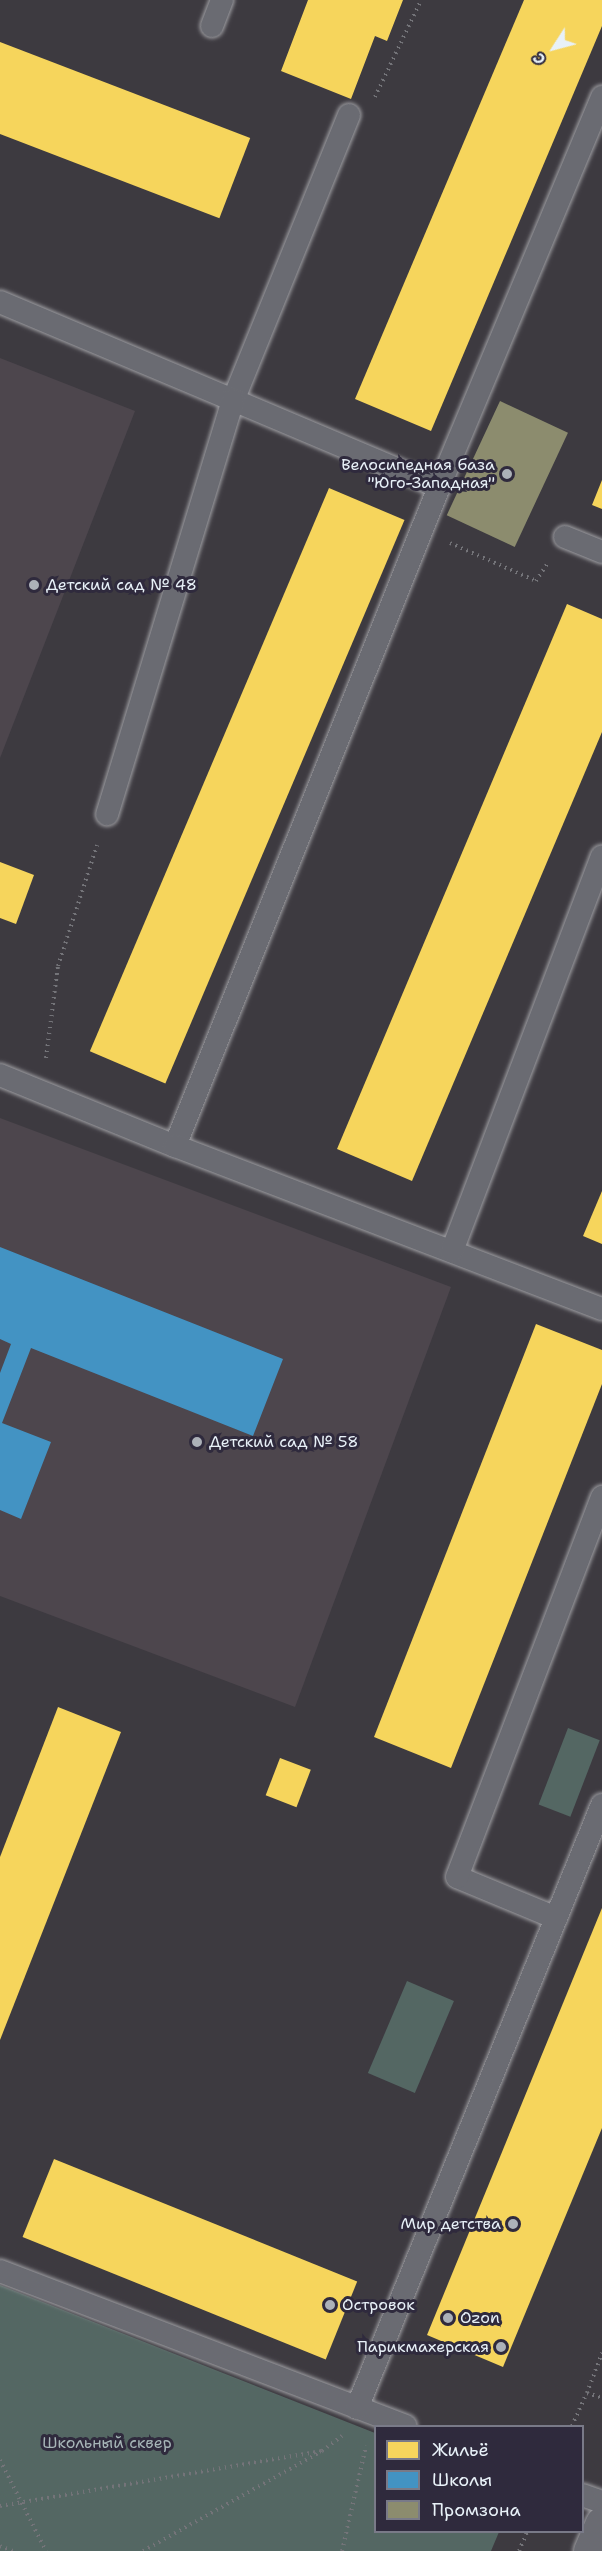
<!DOCTYPE html>
<meta charset="utf-8">
<style>
body{margin:0}
#map{position:relative;width:602px;height:2551px;overflow:hidden;background:#3d3a40;font-family:"Shantell Sans",sans-serif}
div>[style]{position:absolute}
.built>*{inset:0;background:#4d464d}
.green>*{inset:0;background:#546763;transform-origin:0 0}
.homes>*{inset:0;background:#f6d55c;transform-origin:0 0}
.schools>*{inset:0;background:#4393c3}
.industry>*{inset:0;background:#8c8c6e;transform-origin:0 0}
.path>*{height:4px;margin-top:-2px;transform-origin:0;background:repeating-linear-gradient(90deg,#747479 0 1.5px,transparent 0 6px)}
.roads{filter:drop-shadow(0 0 2px #9e9ea2) drop-shadow(0 0 2px #9e9ea2)}
.lane>*{height:22px;margin:-11px;padding:0 11px;transform-origin:11px;border-radius:11px;background:#6a6b72}
.secondary>*{height:33px;margin:-16.5px;padding:0 16.5px;transform-origin:16.5px;border-radius:16.5px;background:#6a6b72}
.dots>*{width:16px;height:16px;translate:-50% -50%;box-sizing:border-box;border:3px solid #2f2a3d;border-radius:50%}
span{translate:-50% -50%;white-space:nowrap;text-align:center;line-height:1.15;-webkit-text-stroke:6px #2f2a3d;paint-order:stroke}
.poi-label{font-size:16px;color:#e8f1f8}
.right{translate:-100% -50%;text-align:right}
.left{translate:0 -50%;text-align:left}
.park-label{font-size:16px;color:#a7b6b8}
.legend{position:absolute;left:374px;top:2425px;width:210px;height:108px;box-sizing:border-box;background:#2f2a3d;border:2px solid #797a88;margin:0;padding:8px 10px;list-style:none;font-size:18px;color:#e8f1f8}
.legend li{display:flex;align-items:center;gap:12px;height:30px}
.legend b{width:30px;border:2px solid #797a88}
.north{position:absolute;left:524px;top:18px;width:60px;height:60px;-webkit-text-stroke:4px #2f2a3d;paint-order:stroke;rotate:234deg;font-size:16px;font-weight:700;line-height:24px;text-align:center;color:#e8f1f8}
.north::after{content:'';display:block;margin:auto;width:21px;height:27px;background:#e8f1f8;clip-path:polygon(50% 0,100% 100%,50% 72%,0 100%)}
</style>
<div id="map">
<div class="built">
<div style="clip-path:polygon(0 358px,135px 411px,0 758px)"></div>
<div style="clip-path:polygon(0 1118px,451px 1287px,295px 1707px,0 1596px)"></div>
</div>
<div class="green">
<div style="left:568px;top:1728px;width:34px;height:82px;rotate:21deg"></div>
<div style="left:407px;top:1981px;width:51px;height:100px;rotate:23deg"></div>
<div style="clip-path:polygon(0 2285px,375px 2433px,376px 2532px,499px 2532px,491px 2551px,0 2551px)"></div>
</div>
<div class="homes">
<div style="clip-path:polygon(308px 0,403px 0,387px 41px,375px 36px,351px 99px,281px 71px)"></div>
<div style="clip-path:polygon(524px 0,602px 0,602px 26px,431px 431px,355px 399px)"></div>
<div style="left:0;top:42px;width:268px;height:86px;rotate:21deg"></div>
<div style="clip-path:polygon(602px 480px,602px 509px,592px 505px)"></div>
<div style="left:329px;top:488px;width:82px;height:612px;rotate:23deg"></div>
<div style="clip-path:polygon(567px 604px,602px 619px,602px 732px,412px 1181px,337px 1149px)"></div>
<div style="clip-path:polygon(0 862px,34px 875px,16px 924px,0 918px)"></div>
<div style="clip-path:polygon(602px 1191px,602px 1244px,583px 1236px)"></div>
<div style="clip-path:polygon(536px 1324px,602px 1350px,602px 1384px,451px 1768px,374px 1737px)"></div>
<div style="clip-path:polygon(58px 1707px,121px 1732px,0 2040px,0 1857px)"></div>
<div style="left:280px;top:1758px;width:33px;height:40px;rotate:21deg"></div>
<div style="clip-path:polygon(602px 1908px,602px 2128px,503px 2367px,427px 2335px)"></div>
<div style="left:54px;top:2159px;width:327px;height:84px;rotate:22deg"></div>
</div>
<div class="schools">
<div style="clip-path:polygon(0 1247px,283px 1359px,253px 1436px,31px 1348px,2px 1423px,51px 1442px,21px 1519px,0 1510px,0 1373px,11px 1344px,0 1339px)"></div>
</div>
<div class="industry">
<div style="left:500px;top:401px;width:75px;height:126px;rotate:25deg"></div>
</div>
<div class="path">
<div style="left:375px;top:97px;width:107px;rotate:-64.6deg"></div>
<div style="left:450px;top:543px;width:94px;rotate:23.8deg"></div>
<div style="left:536px;top:581px;width:20px;rotate:-57deg"></div>
<div style="left:46px;top:1058px;width:93px;rotate:-82.6deg"></div>
<div style="left:58px;top:966px;width:127px;rotate:-72.1deg"></div>
<div style="left:587px;top:2393px;width:43px;rotate:-69.4deg"></div>
<div style="left:572px;top:2426px;width:36px;rotate:-66deg"></div>
<div style="left:587px;top:2393px;width:16px;rotate:18deg"></div>
<div style="left:0;top:2460px;width:102px;rotate:63.2deg"></div>
<div style="left:0;top:2506px;width:327px;rotate:-9.7deg"></div>
<div style="left:0;top:2546px;width:14px;rotate:21deg"></div>
<div style="left:143px;top:2551px;width:205px;rotate:-29.2deg"></div>
<div style="left:322px;top:2451px;width:25px;rotate:-37deg"></div>
<div style="left:342px;top:2551px;width:108px;rotate:-77.1deg"></div>
<div style="left:519px;top:2551px;width:21px;rotate:-67deg"></div>
</div>
<div class="roads">
<div class="lane">
<div style="left:212px;top:26px;width:28px;rotate:-69deg"></div>
<div style="left:349px;top:115px;width:308px;rotate:112.1deg"></div>
<div style="left:233px;top:400px;width:224px;rotate:22.9deg"></div>
<div style="left:0;top:302px;width:253px;rotate:22.8deg"></div>
<div style="left:233px;top:400px;width:433px;rotate:106.9deg"></div>
<div style="left:565px;top:537px;width:40px;rotate:22deg"></div>
<div style="left:0;top:1075px;width:189px;rotate:22.1deg"></div>
<div style="left:175px;top:1146px;width:710px;rotate:-68.17deg"></div>
<div style="left:439px;top:487px;width:423px;rotate:-67.3deg"></div>
<div style="left:175px;top:1146px;width:457px;rotate:20.9deg"></div>
<div style="left:452px;top:1251px;width:422px;rotate:-69.2deg"></div>
<div style="left:556px;top:1918px;width:107px;rotate:-157.5deg"></div>
<div style="left:457px;top:1877px;width:407px;rotate:-69.1deg"></div>
<div style="left:0;top:2271px;width:434px;rotate:20.9deg"></div>
<div style="left:357px;top:2408px;width:651px;rotate:-67.89deg"></div>
<div style="left:582px;top:2495px;width:21px;rotate:19deg"></div>
</div>
<div class="secondary">
<div style="left:590px;top:2551px;width:30px;rotate:-67deg"></div>
</div>
</div>
<div class="dots">
<div style="left:507px;top:474px;background:#acb1b8"></div>
<div style="left:34px;top:585px;background:#acb1b8"></div>
<div style="left:197px;top:1442px;background:#acb1b8"></div>
<div style="left:513px;top:2224px;background:#acb1b8"></div>
<div style="left:330px;top:2305px;background:#acb1b8"></div>
<div style="left:448px;top:2318px;background:#acb1b8"></div>
<div style="left:501px;top:2347px;background:#acb1b8"></div>
</div>
<div class="poi-label">
<span class="right" style="left:495px;top:474px">Велосипедная база<br>"Юго-Западная"</span>
<span class="left" style="left:46px;top:585px">Детский сад № 48</span>
<span class="left" style="left:209px;top:1442px">Детский сад № 58</span>
<span class="right" style="left:501px;top:2224px">Мир детства</span>
<span class="left" style="left:342px;top:2305px">Островок</span>
<span class="left" style="left:460px;top:2318px">Ozon</span>
<span class="right" style="left:489px;top:2347px">Парикмахерская</span>
</div>
<div class="park-label">
<span style="left:107px;top:2443px">Школьный сквер</span>
</div>
<ul class="legend">
<li><b style="height:16px;background:#f6d55c"></b>Жильё</li>
<li><b style="height:16px;background:#4393c3"></b>Школы</li>
<li><b style="height:16px;background:#8c8c6e"></b>Промзона</li>
</ul>
<div class="north">С</div>
</div>
